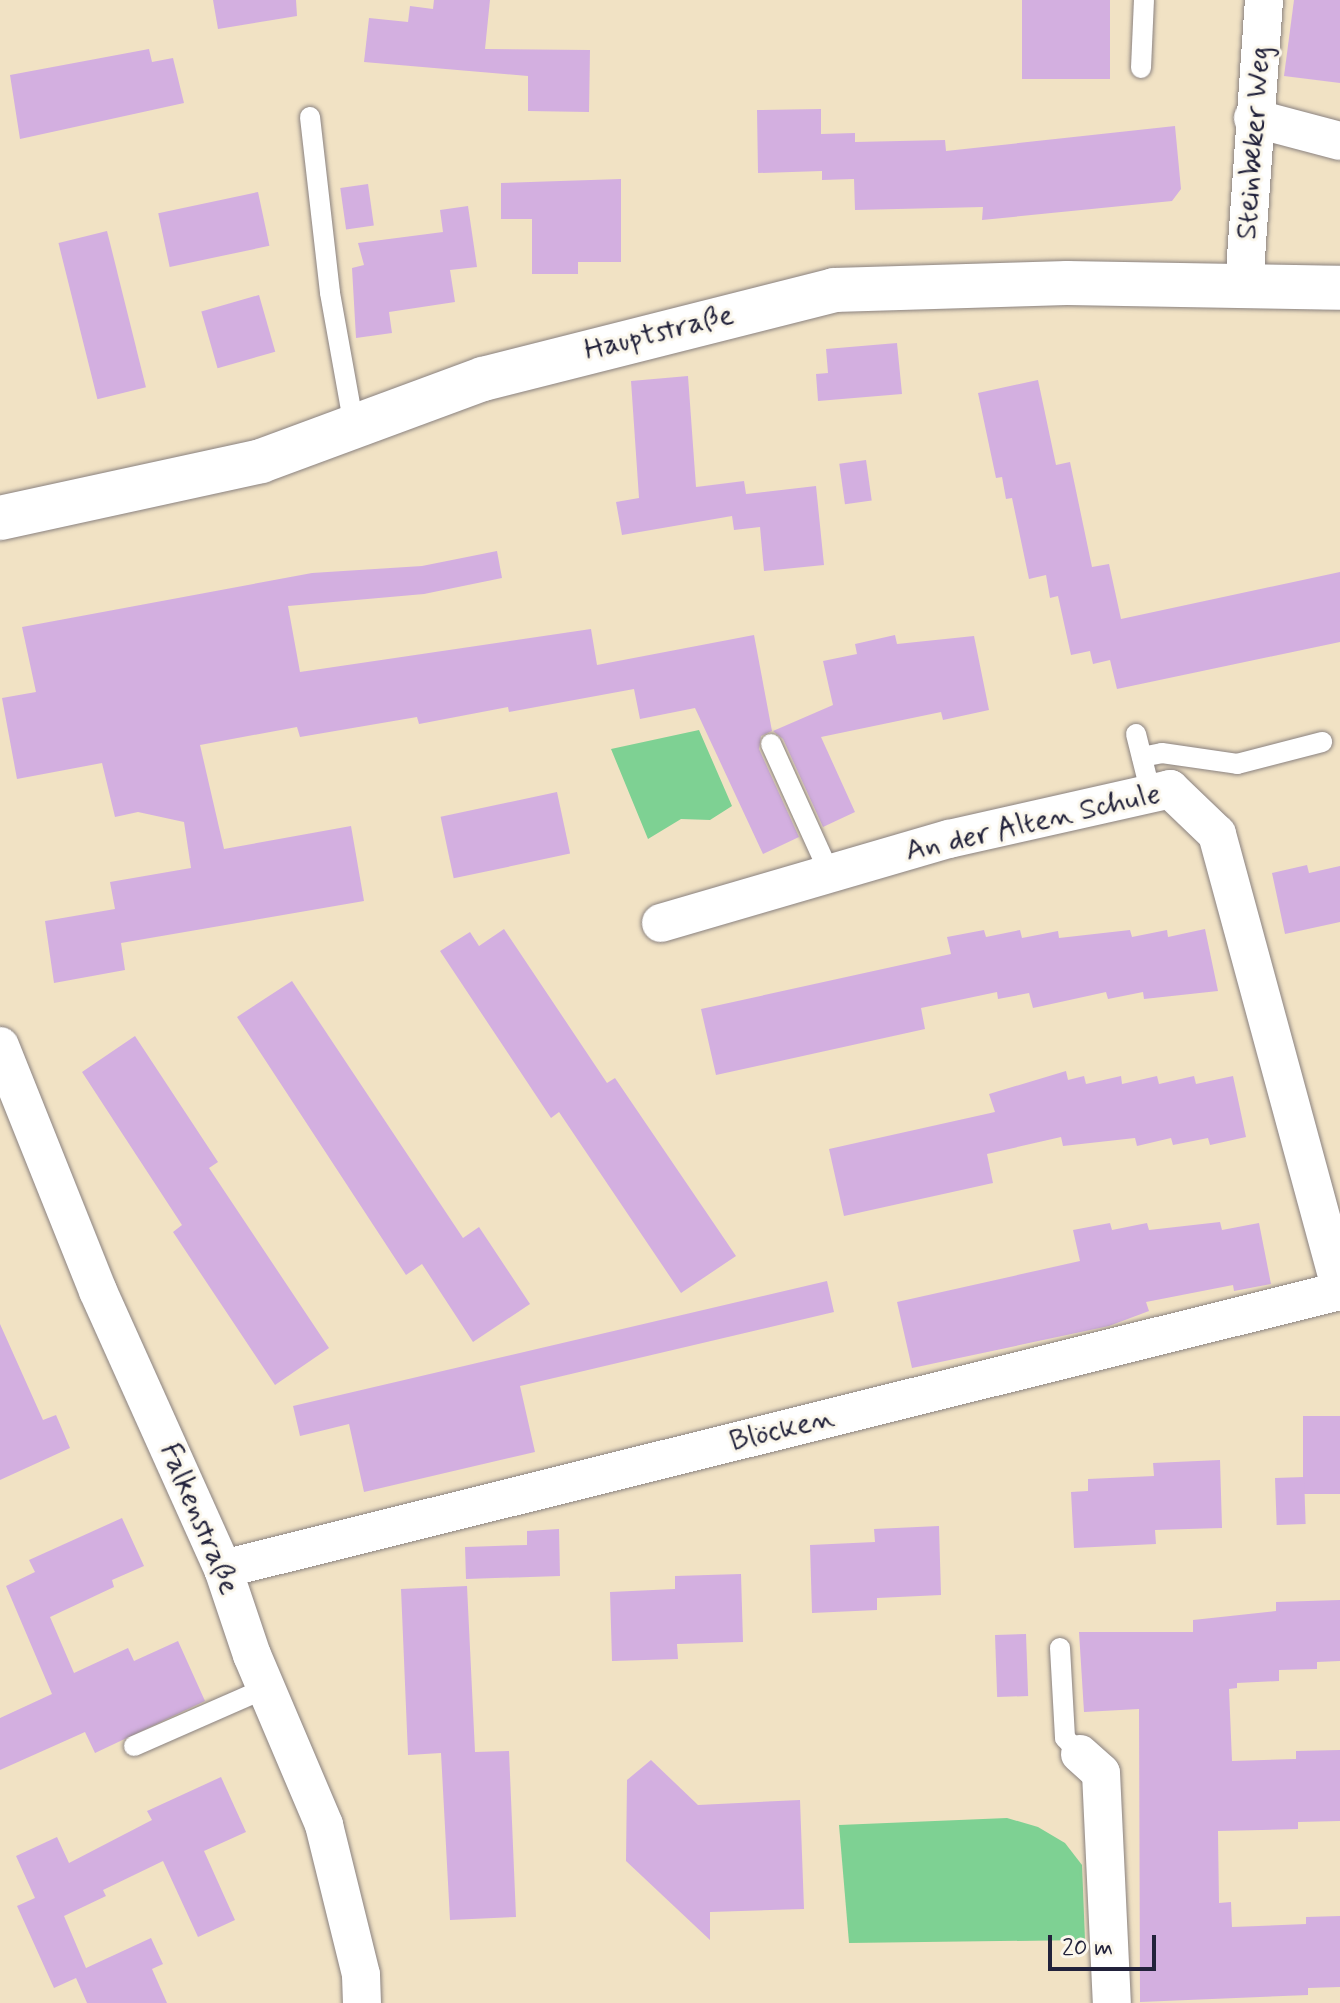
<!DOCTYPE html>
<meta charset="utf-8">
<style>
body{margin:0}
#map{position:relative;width:1340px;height:2003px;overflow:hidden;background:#f1e2c4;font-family:Mynerve,sans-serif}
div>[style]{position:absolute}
.green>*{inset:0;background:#7ed193}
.building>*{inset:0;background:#d3afe0;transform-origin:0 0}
.roads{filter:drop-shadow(0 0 2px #8a8280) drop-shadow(0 0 2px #8a8280)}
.lane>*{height:20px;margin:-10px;padding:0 10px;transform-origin:10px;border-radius:10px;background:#fff}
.street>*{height:38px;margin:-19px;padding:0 19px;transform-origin:19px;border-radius:19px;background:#fff}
.secondary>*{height:44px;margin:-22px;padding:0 22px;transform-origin:22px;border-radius:22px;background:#fff}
span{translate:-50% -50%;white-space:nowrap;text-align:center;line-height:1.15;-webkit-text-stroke:6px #fbf7ec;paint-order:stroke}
.street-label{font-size:30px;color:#22223b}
.scale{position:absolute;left:1048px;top:1935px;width:108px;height:36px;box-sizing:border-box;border:4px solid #22223b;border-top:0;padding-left:10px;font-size:24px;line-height:28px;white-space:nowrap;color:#22223b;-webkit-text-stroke:6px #fbf7ec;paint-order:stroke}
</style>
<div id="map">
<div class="green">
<div style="clip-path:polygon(699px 730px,732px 806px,710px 820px,681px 819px,648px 839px,611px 749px)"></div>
<div style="clip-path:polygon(1007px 1818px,1038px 1827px,1065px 1843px,1082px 1865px,1085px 1940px,849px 1943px,839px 1825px)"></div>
</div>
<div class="building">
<div style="clip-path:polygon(213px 0,296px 0,297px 16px,218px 29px)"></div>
<div style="clip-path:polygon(434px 0,490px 0,485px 49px,590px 50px,589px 112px,528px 111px,528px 76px,364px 62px,369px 18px,408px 22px,410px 6px,433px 9px)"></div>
<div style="left:1022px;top:0;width:88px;height:79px"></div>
<div style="clip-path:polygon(1294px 0,1340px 0,1340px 83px,1284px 76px)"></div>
<div style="clip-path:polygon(149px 49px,152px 62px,173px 58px,184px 103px,20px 139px,10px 75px)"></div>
<div style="clip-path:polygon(821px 109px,821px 134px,855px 133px,855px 142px,945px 140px,946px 151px,1175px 126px,1181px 189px,1172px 201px,982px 220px,983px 207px,855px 210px,854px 179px,822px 180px,822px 171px,758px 173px,757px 110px)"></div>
<div style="clip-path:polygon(621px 179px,621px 262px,578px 262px,578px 274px,532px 274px,532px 219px,501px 219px,501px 183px)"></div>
<div style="left:368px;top:184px;width:42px;height:28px;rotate:82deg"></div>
<div style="left:258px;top:192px;width:55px;height:102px;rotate:78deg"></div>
<div style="clip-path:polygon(468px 206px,477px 267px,450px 270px,455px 302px,389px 312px,392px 333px,356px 338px,352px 268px,364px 265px,358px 243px,443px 232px,440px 210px)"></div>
<div style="left:107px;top:231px;width:161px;height:50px;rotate:76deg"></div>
<div style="left:259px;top:295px;width:59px;height:60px;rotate:74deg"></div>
<div style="clip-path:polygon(897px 343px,902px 394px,818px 401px,816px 374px,828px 373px,826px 349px)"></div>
<div style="clip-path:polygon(688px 376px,696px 487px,744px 481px,746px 494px,816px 486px,824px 565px,764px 571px,760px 527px,734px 530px,732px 516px,622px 535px,616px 502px,639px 498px,631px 381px)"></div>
<div style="clip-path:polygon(1038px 380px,1056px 465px,1070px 462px,1092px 567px,1109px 564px,1121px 619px,1340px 572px,1340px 642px,1117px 689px,1110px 660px,1093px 664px,1090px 651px,1071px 655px,1058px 596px,1050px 598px,1046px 575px,1029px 579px,1012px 498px,1006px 499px,1002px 477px,996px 478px,978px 393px)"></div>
<div style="left:866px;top:460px;width:41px;height:27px;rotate:82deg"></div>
<div style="clip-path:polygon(497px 551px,502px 578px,424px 594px,288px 606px,300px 672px,591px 629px,597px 665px,754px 635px,772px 731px,761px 736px,759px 749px,799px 837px,763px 854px,695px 708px,640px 719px,634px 689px,509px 712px,508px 707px,419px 724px,417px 717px,300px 737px,297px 727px,200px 745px,224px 849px,351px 826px,364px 901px,121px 943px,125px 970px,54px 983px,45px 921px,115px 909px,110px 882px,191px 868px,184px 822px,138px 812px,115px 817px,102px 763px,17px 779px,2px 698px,36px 692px,22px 627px,312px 573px,422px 566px)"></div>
<div style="clip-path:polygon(895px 635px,897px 644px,974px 636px,989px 710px,943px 720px,941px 712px,821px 737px,855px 812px,823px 827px,783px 739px,773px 731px,833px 705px,823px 661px,857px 654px,855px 644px)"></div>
<div style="left:557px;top:792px;width:63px;height:119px;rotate:78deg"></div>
<div style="clip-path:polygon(1307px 865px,1309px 873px,1340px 866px,1340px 922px,1285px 934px,1272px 873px)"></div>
<div style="clip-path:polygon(504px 929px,607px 1083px,615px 1078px,736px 1256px,681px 1293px,559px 1112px,551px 1118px,440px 951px,470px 932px,479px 946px)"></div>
<div style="clip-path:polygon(1205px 929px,1218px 991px,1144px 999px,1143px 992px,1108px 999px,1106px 992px,1033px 1008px,1029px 993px,998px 999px,997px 992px,921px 1008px,925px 1029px,716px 1075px,701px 1009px,951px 954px,947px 937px,984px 930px,986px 937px,1020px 930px,1022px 938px,1058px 931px,1059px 938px,1130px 930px,1132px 937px,1167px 930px,1168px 937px)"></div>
<div style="clip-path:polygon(292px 981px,463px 1238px,479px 1227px,530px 1304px,473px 1342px,422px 1264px,406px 1275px,237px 1017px)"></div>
<div style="clip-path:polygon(135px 1036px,218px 1162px,209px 1168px,329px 1348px,275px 1385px,173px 1232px,182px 1225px,82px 1072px)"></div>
<div style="clip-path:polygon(1066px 1071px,1068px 1080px,1084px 1076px,1086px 1084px,1121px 1076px,1122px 1084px,1157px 1076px,1159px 1084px,1194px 1076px,1196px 1084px,1233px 1076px,1246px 1137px,1210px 1145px,1208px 1138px,1173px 1145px,1171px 1138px,1137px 1146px,1135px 1138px,1063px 1146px,1061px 1137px,987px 1154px,993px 1183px,844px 1216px,829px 1149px,995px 1112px,989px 1094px)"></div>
<div style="clip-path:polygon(1220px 1222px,1222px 1230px,1259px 1223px,1271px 1284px,1234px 1291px,1233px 1285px,1146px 1302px,1149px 1311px,1109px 1326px,912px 1368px,897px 1302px,1080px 1261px,1073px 1230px,1110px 1223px,1112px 1230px,1147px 1223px,1149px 1230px)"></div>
<div style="clip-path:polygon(827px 1281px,834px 1312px,520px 1386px,535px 1452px,364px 1492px,349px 1424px,300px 1436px,293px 1406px)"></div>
<div style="clip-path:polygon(0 1324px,43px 1420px,56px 1415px,70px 1448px,0 1480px)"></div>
<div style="left:1340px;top:1416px;width:78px;height:37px;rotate:90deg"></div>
<div style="clip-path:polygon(1220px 1460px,1222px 1528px,1155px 1530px,1156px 1544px,1074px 1548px,1071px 1492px,1088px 1491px,1088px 1479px,1154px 1476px,1153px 1463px)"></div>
<div style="left:1304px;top:1477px;width:47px;height:29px;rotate:88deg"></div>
<div style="clip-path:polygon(122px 1518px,144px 1566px,112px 1580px,114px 1587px,50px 1617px,74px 1673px,128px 1648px,134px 1661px,178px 1641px,205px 1701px,95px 1753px,85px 1732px,0 1770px,0 1718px,52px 1694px,6px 1586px,35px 1572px,29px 1560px)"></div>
<div style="clip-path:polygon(939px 1526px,941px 1595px,877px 1598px,877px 1610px,812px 1613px,810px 1545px,875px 1542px,874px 1529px)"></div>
<div style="clip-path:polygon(559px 1529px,560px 1576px,466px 1579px,465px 1547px,527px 1545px,527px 1531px)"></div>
<div style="clip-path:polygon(741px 1574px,743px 1642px,677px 1644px,678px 1659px,612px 1661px,610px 1592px,675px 1589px,675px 1576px)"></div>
<div style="clip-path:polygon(467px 1586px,475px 1752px,509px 1751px,516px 1917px,450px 1920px,441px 1753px,408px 1755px,401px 1589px)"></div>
<div style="clip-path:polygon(1340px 1600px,1340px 1661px,1317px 1662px,1317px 1669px,1279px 1670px,1279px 1681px,1237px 1683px,1237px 1688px,1229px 1689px,1232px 1761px,1296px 1759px,1296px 1751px,1340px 1750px,1340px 1821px,1298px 1822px,1298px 1829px,1218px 1831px,1219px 1903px,1231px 1902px,1232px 1927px,1306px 1924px,1306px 1917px,1340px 1916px,1340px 1987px,1308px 1988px,1308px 1995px,1140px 2002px,1139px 1709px,1084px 1712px,1079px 1632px,1193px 1632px,1193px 1620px,1276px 1611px,1276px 1602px)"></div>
<div style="left:1026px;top:1634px;width:62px;height:31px;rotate:88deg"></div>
<div style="clip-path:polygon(651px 1760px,698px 1805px,800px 1800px,804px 1909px,710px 1912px,710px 1940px,626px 1861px,627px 1780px)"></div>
<div style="clip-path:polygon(221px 1777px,246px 1832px,204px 1851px,235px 1920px,198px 1937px,163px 1861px,103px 1890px,106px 1896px,64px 1916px,86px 1968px,151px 1938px,163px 1964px,152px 1969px,167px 2003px,87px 2003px,76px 1978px,54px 1988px,17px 1906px,35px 1898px,16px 1856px,57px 1837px,69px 1863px,152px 1820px,147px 1811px)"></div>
</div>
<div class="roads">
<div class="lane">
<div style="left:1141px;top:68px;width:68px;rotate:-87.5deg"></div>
<div style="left:310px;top:117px;width:177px;rotate:83.5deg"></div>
<div style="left:330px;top:293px;width:135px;rotate:79.8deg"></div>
<div style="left:1136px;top:734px;width:62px;rotate:76deg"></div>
<div style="left:771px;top:744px;width:143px;rotate:65.6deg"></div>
<div style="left:1142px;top:757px;width:20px;rotate:-11deg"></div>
<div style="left:1162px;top:753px;width:76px;rotate:8.3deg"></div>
<div style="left:1237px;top:764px;width:88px;rotate:-14.5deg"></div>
<div style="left:1060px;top:1648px;width:90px;rotate:86.8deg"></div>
<div style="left:1065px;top:1738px;width:22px;rotate:47deg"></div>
<div style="left:134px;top:1746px;width:144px;rotate:-23.7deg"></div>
</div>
<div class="street">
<div style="left:1253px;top:118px;width:90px;rotate:14.8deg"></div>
<div style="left:1244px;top:286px;width:287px;rotate:-86deg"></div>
<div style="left:661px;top:923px;width:300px;rotate:-16.3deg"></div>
<div style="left:949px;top:839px;width:227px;rotate:-12.7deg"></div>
<div style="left:1170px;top:789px;width:65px;rotate:43.8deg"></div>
<div style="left:1217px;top:834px;width:468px;rotate:74.8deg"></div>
<div style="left:0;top:1046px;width:264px;rotate:68.2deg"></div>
<div style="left:98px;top:1291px;width:305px;rotate:65.8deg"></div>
<div style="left:223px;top:1569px;width:91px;rotate:71.4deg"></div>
<div style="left:252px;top:1655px;width:185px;rotate:67deg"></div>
<div style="left:324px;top:1825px;width:154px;rotate:76.1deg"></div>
<div style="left:361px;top:1975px;width:28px;rotate:88deg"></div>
<div style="left:223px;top:1569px;width:1151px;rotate:-13.98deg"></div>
<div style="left:1080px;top:1754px;width:28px;rotate:42deg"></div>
<div style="left:1101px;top:1773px;width:230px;rotate:87.3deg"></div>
</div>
<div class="secondary">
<div style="left:0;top:518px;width:267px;rotate:-12.3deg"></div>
<div style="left:261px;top:461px;width:237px;rotate:-20.3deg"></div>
<div style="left:483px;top:379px;width:362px;rotate:-14.2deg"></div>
<div style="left:834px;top:290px;width:233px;rotate:-1.7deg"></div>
<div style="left:1067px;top:283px;width:273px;rotate:1deg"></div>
</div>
</div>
<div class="street-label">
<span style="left:1254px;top:143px;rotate:-86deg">Steinbeker Weg</span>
<span style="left:659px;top:333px;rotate:-14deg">Hauptstraße</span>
<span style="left:1033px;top:823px;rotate:-13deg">An der Alten Schule</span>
<span style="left:782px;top:1430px;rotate:-14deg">Blöcken</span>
<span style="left:199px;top:1519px;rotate:67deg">Falkenstraße</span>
</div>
<div class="scale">20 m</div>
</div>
